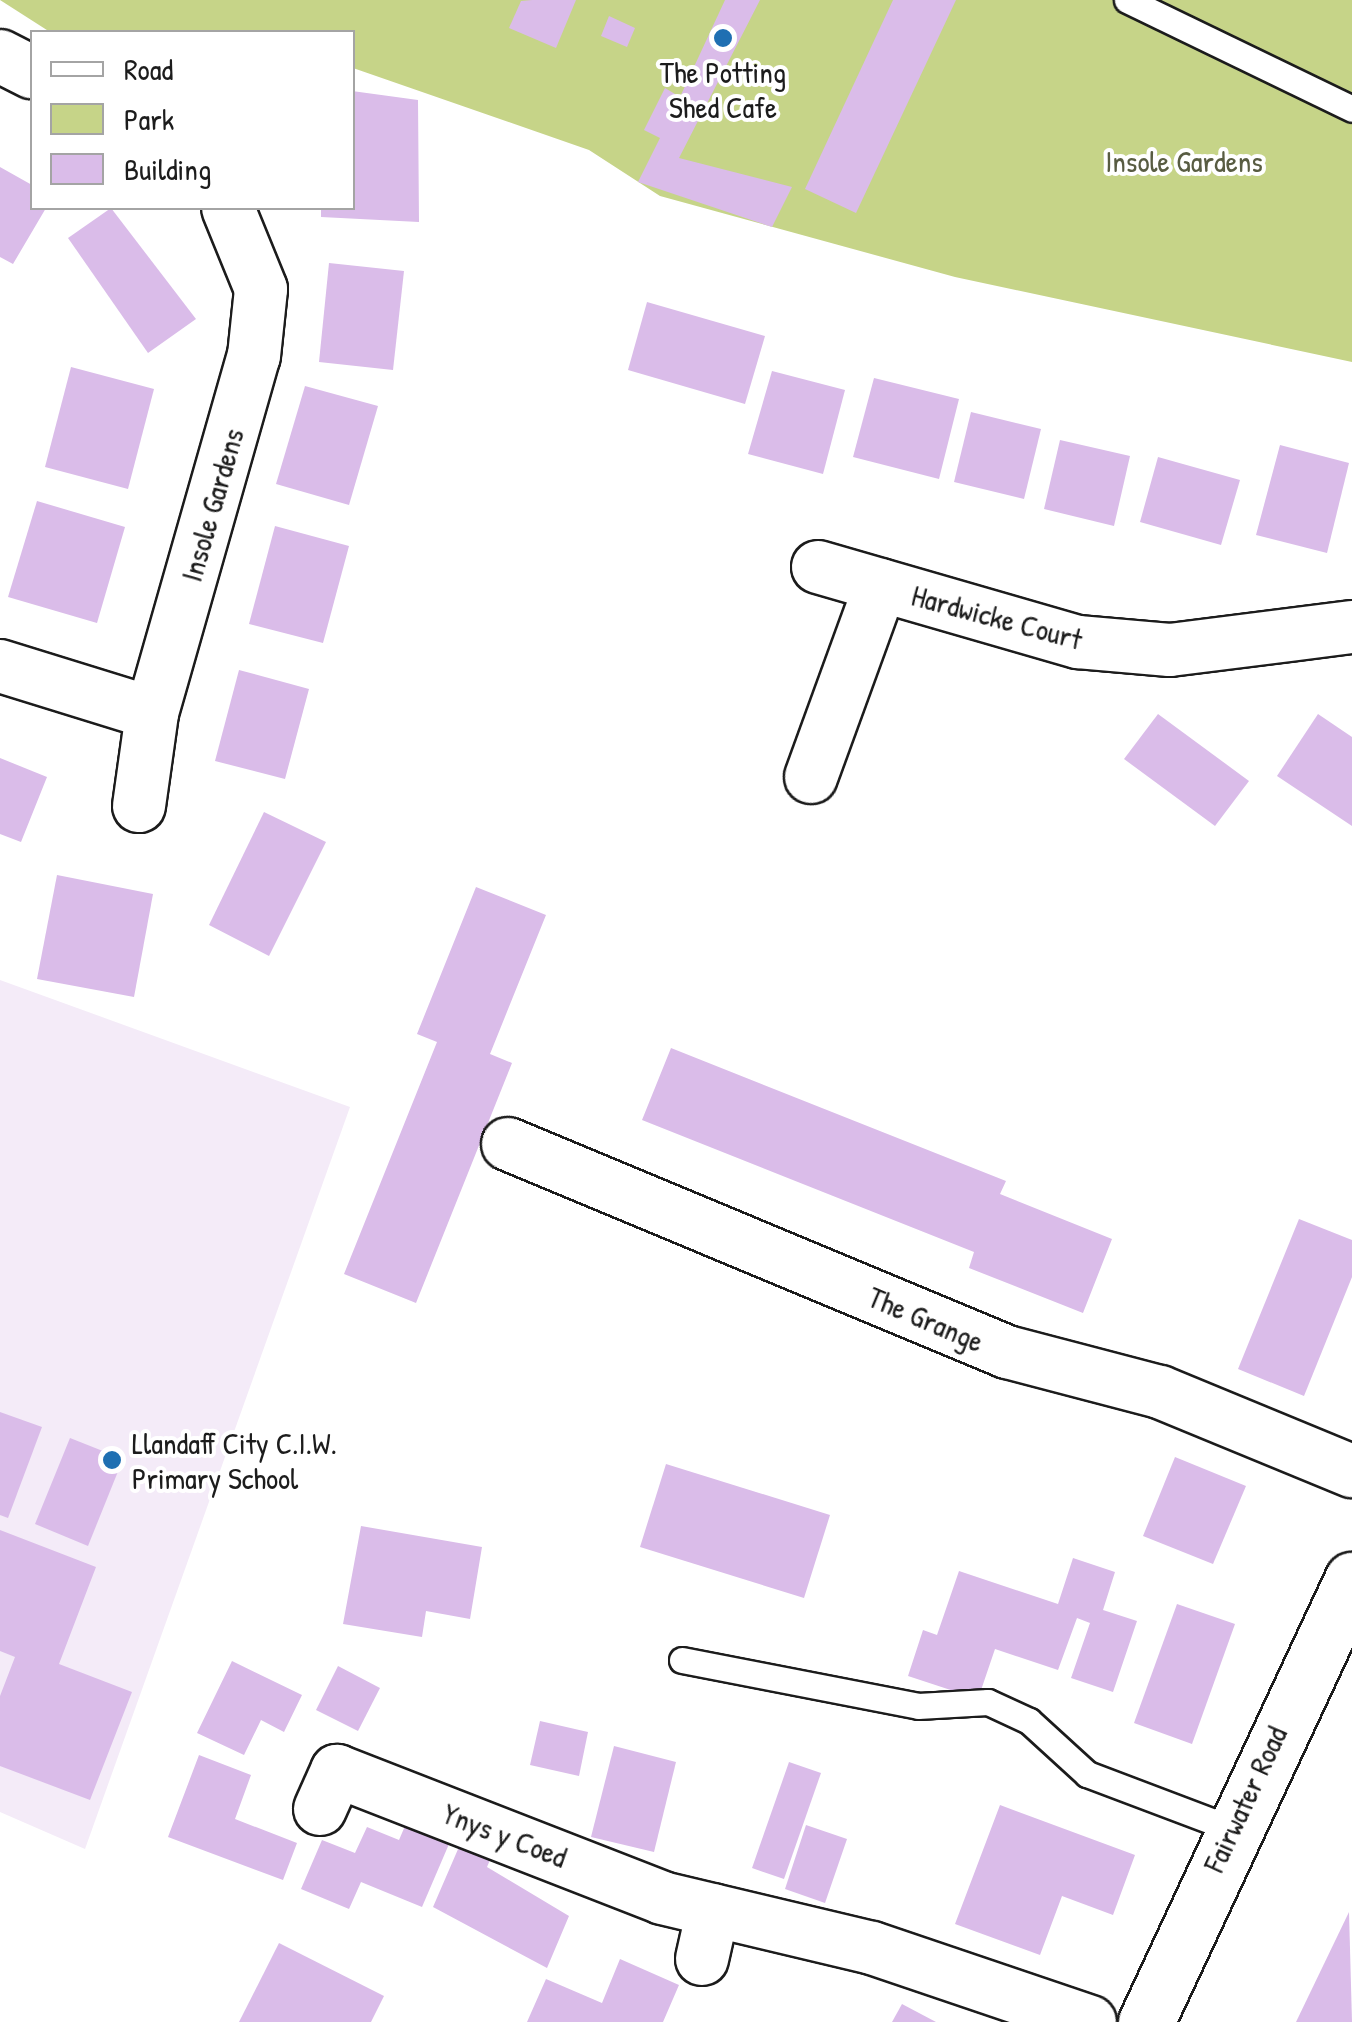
<!DOCTYPE html>
<html>
<head>
<meta charset="utf-8">
<style>
	body { margin:0 }
	#map { position:relative; width:1352px; height:2022px; overflow:hidden; background:#fff; font-family:"Patrick Hand",sans-serif }
	div>[style] { position:absolute }
	.built>* { inset:0; background:#f4ebf8 }
	.green>* { inset:0; background:#c6d488 }
	.building>* { inset:0; background:#dabce9 }
	.roads { filter:drop-shadow(2px 0 #1c1c1c) drop-shadow(-2px 0 #1c1c1c) drop-shadow(0 2px #1c1c1c) drop-shadow(0 -2px #1c1c1c) }
	.service>* { height:25px; margin:-12.5px; padding:0 12.5px; transform-origin:12.5px; border-radius:12.5px; background:#fff }
	.minor>* { height:52px; margin:-26px; padding:0 26px; transform-origin:26px; border-radius:26px; background:#fff }
	.tertiary>* { height:55px; margin:-27.5px; padding:0 27.5px; transform-origin:27.5px; border-radius:27.5px; background:#fff }
	.dots>* { width:28px; height:28px; translate:-50% -50%; box-sizing:border-box; border:5px solid #fff; border-radius:50% }
	span { translate:-50% -50%; white-space:nowrap; text-align:center; line-height:1.15; -webkit-text-stroke:8px #fff; paint-order:stroke }
	.poi-label { font-size:30px; color:#1c1c1c }
	.left { translate:0 -50%; text-align:left }
	.park-label { font-size:30px; color:#585c42 }
	.street-label { font-size:30px; color:#1c1c1c }
	.legend { position:absolute; left:30px; top:30px; width:325px; height:180px; box-sizing:border-box; background:#fff; border:2px solid #a4a4a4; margin:0; padding:12px 18px; list-style:none; font-size:30px; color:#1c1c1c }
	.legend li { display:flex; align-items:center; gap:20px; height:50px }
	.legend b { width:50px; border:2px solid #a4a4a4 }
</style>
</head>
<body>
<div id="map">
	<div class="built">
		<i style="clip-path:polygon(0 980px,350px 1107px,85px 1849px,0 1812px)"></i>
	</div>
	<div class="green">
		<i style="clip-path:polygon(0 0,1352px 0,1352px 362px,955px 277px,660px 196px,589px 150px,353px 68px,352px 32px,50px 32px)"></i>
	</div>
	<div class="building">
		<i style="clip-path:polygon(532px 0,576px 0,556px 48px,509px 28px,521px 1px)"></i>
		<i style="clip-path:polygon(725px 0,760px 0,679px 158px,792px 187px,772px 227px,638px 182px,660px 138px,644px 130px,665px 88px,680px 97px)"></i>
		<i style="clip-path:polygon(893px 0,956px 0,856px 213px,805px 189px)"></i>
		<i style="clip-path:polygon(609px 16px,635px 28px,627px 47px,601px 36px)"></i>
		<i style="clip-path:polygon(352px 91px,418px 100px,419px 222px,321px 217px,321px 208px,352px 208px)"></i>
		<i style="clip-path:polygon(0 167px,32px 185px,32px 208px,46px 208px,13px 264px,0 257px)"></i>
		<i style="clip-path:polygon(111px 208px,196px 319px,148px 353px,68px 238px)"></i>
		<i style="clip-path:polygon(329px 263px,404px 271px,393px 370px,319px 362px)"></i>
		<i style="clip-path:polygon(647px 302px,765px 336px,745px 404px,628px 370px)"></i>
		<i style="clip-path:polygon(71px 367px,154px 389px,128px 489px,45px 467px)"></i>
		<i style="clip-path:polygon(772px 371px,845px 390px,823px 474px,748px 454px)"></i>
		<i style="clip-path:polygon(874px 378px,959px 399px,939px 479px,853px 457px)"></i>
		<i style="clip-path:polygon(305px 386px,378px 406px,349px 505px,276px 484px)"></i>
		<i style="clip-path:polygon(971px 412px,1041px 429px,1024px 499px,954px 482px)"></i>
		<i style="clip-path:polygon(1060px 440px,1130px 456px,1114px 526px,1044px 509px)"></i>
		<i style="clip-path:polygon(1280px 445px,1349px 463px,1327px 553px,1256px 535px)"></i>
		<i style="clip-path:polygon(1158px 457px,1240px 480px,1221px 545px,1140px 522px)"></i>
		<i style="clip-path:polygon(37px 501px,125px 527px,97px 623px,8px 597px)"></i>
		<i style="clip-path:polygon(275px 526px,349px 546px,323px 643px,249px 624px)"></i>
		<i style="clip-path:polygon(239px 670px,309px 689px,285px 779px,215px 761px)"></i>
		<i style="clip-path:polygon(1158px 714px,1249px 781px,1215px 826px,1124px 759px)"></i>
		<i style="clip-path:polygon(1318px 714px,1352px 737px,1352px 826px,1277px 776px)"></i>
		<i style="clip-path:polygon(0 758px,47px 777px,21px 842px,0 834px)"></i>
		<i style="clip-path:polygon(264px 812px,326px 842px,269px 956px,209px 925px)"></i>
		<i style="clip-path:polygon(57px 875px,153px 894px,134px 997px,37px 979px)"></i>
		<i style="clip-path:polygon(476px 887px,546px 915px,490px 1054px,512px 1063px,416px 1303px,344px 1274px,437px 1042px,417px 1034px)"></i>
		<i style="clip-path:polygon(671px 1048px,1006px 1181px,1000px 1194px,1112px 1239px,1083px 1313px,969px 1268px,974px 1252px,642px 1120px)"></i>
		<i style="clip-path:polygon(1299px 1219px,1352px 1240px,1352px 1277px,1304px 1396px,1238px 1369px)"></i>
		<i style="clip-path:polygon(0 1412px,42px 1427px,8px 1518px,0 1515px)"></i>
		<i style="clip-path:polygon(70px 1438px,123px 1459px,88px 1546px,35px 1524px)"></i>
		<i style="clip-path:polygon(1175px 1457px,1246px 1486px,1213px 1564px,1143px 1536px)"></i>
		<i style="clip-path:polygon(666px 1464px,830px 1515px,804px 1598px,640px 1547px)"></i>
		<i style="clip-path:polygon(361px 1526px,482px 1547px,470px 1619px,426px 1611px,422px 1637px,343px 1624px)"></i>
		<i style="clip-path:polygon(0 1530px,96px 1567px,59px 1664px,132px 1692px,90px 1800px,0 1766px,0 1696px,15px 1657px,0 1651px)"></i>
		<i style="clip-path:polygon(1073px 1558px,1115px 1572px,1103px 1610px,1137px 1621px,1113px 1692px,1071px 1678px,1090px 1623px,1077px 1618px,1058px 1670px,995px 1649px,978px 1699px,908px 1676px,923px 1630px,937px 1635px,959px 1571px,1058px 1604px)"></i>
		<i style="clip-path:polygon(1177px 1604px,1235px 1624px,1192px 1744px,1134px 1723px)"></i>
		<i style="clip-path:polygon(232px 1661px,302px 1695px,284px 1732px,261px 1720px,244px 1755px,197px 1733px)"></i>
		<i style="clip-path:polygon(338px 1666px,380px 1688px,358px 1731px,316px 1710px)"></i>
		<i style="clip-path:polygon(540px 1721px,588px 1732px,579px 1776px,530px 1765px)"></i>
		<i style="clip-path:polygon(614px 1746px,676px 1762px,654px 1852px,591px 1837px)"></i>
		<i style="clip-path:polygon(199px 1755px,251px 1775px,235px 1819px,297px 1843px,283px 1880px,168px 1837px)"></i>
		<i style="clip-path:polygon(789px 1762px,821px 1773px,784px 1879px,752px 1868px)"></i>
		<i style="clip-path:polygon(1000px 1805px,1135px 1855px,1113px 1915px,1062px 1896px,1040px 1955px,955px 1924px)"></i>
		<i style="clip-path:polygon(411px 1812px,455px 1830px,422px 1907px,361px 1882px,349px 1909px,301px 1889px,322px 1840px,355px 1853px,367px 1827px,399px 1840px)"></i>
		<i style="clip-path:polygon(806px 1825px,847px 1839px,825px 1903px,785px 1889px)"></i>
		<i style="clip-path:polygon(465px 1833px,496px 1846px,487px 1867px,569px 1916px,547px 1968px,433px 1907px)"></i>
		<i style="clip-path:polygon(1349px 1912px,1352px 2022px,1296px 2022px)"></i>
		<i style="clip-path:polygon(279px 1943px,384px 1996px,371px 2022px,239px 2022px)"></i>
		<i style="clip-path:polygon(620px 1959px,679px 1985px,663px 2022px,527px 2022px,546px 1979px,602px 2003px)"></i>
		<i style="clip-path:polygon(902px 2004px,936px 2022px,892px 2022px)"></i>
	</div>
	<div class="roads">
		<div class="service">
			<i style="left:1127px;top:0;width:250px;rotate:25.8deg"></i>
			<i style="left:682px;top:1660px;width:240px;rotate:11deg"></i>
			<i style="left:918px;top:1706px;width:70px;rotate:-3.3deg"></i>
			<i style="left:988px;top:1702px;width:45px;rotate:24.9deg"></i>
			<i style="left:1029px;top:1721px;width:79px;rotate:42.4deg"></i>
			<i style="left:1087px;top:1774px;width:153px;rotate:20.7deg"></i>
		</div>
		<div class="minor">
			<i style="left:0;top:56px;width:36px;rotate:27deg"></i>
			<i style="left:818px;top:567px;width:271px;rotate:16.1deg"></i>
			<i style="left:1078px;top:642px;width:92px;rotate:5deg"></i>
			<i style="left:1170px;top:650px;width:183px;rotate:-7.2deg"></i>
			<i style="left:0;top:666px;width:159px;rotate:17.2deg"></i>
			<i style="left:811px;top:777px;width:204px;rotate:-70deg"></i>
			<i style="left:139px;top:806px;width:94px;rotate:-82deg"></i>
			<i style="left:152px;top:713px;width:371px;rotate:-74.1deg"></i>
			<i style="left:254px;top:356px;width:67px;rotate:-84deg"></i>
			<i style="left:261px;top:289px;width:87px;rotate:-112.2deg"></i>
			<i style="left:508px;top:1144px;width:541px;rotate:22.63deg"></i>
			<i style="left:1007px;top:1352px;width:158px;rotate:14.7deg"></i>
			<i style="left:1160px;top:1392px;width:208px;rotate:22.4deg"></i>
			<i style="left:320px;top:1809px;width:42px;rotate:-65.9deg"></i>
			<i style="left:337px;top:1771px;width:349px;rotate:21.3deg"></i>
			<i style="left:662px;top:1898px;width:216px;rotate:13.4deg"></i>
			<i style="left:872px;top:1948px;width:230px;rotate:18.7deg"></i>
			<i style="left:702px;top:1959px;width:50px;rotate:-77.3deg"></i>
		</div>
		<div class="tertiary">
			<i style="left:1146px;top:2022px;width:488px;rotate:-65deg"></i>
		</div>
	</div>
	<div class="dots">
		<i style="left:723px;top:38px;background:#1f6fb2"></i>
		<i style="left:112px;top:1460px;background:#1f6fb2"></i>
	</div>
	<div class="poi-label">
		<span style="left:723px;top:89px">The Potting<br>Shed Cafe</span>
		<span class="left" style="left:132px;top:1460px">Llandaff City C.I.W.<br>Primary School</span>
	</div>
	<div class="park-label">
		<span style="left:1184px;top:161px">Insole Gardens</span>
	</div>
	<div class="street-label">
		<span style="left:212px;top:505px;rotate:-74deg">Insole Gardens</span>
		<span style="left:997px;top:617px;rotate:15deg">Hardwicke Court</span>
		<span style="left:926px;top:1319px;rotate:23deg">The Grange</span>
		<span style="left:1245px;top:1799px;rotate:-65deg">Fairwater Road</span>
		<span style="left:505px;top:1835px;rotate:21deg">Ynys y Coed</span>
	</div>
	<ul class="legend">
	<li><b style="height:12px;background:#fff"></b>Road</li>
	<li><b style="height:28px;background:#c6d488"></b>Park</li>
	<li><b style="height:28px;background:#dabce9"></b>Building</li>
	</ul>
</div>
</body>
</html>
